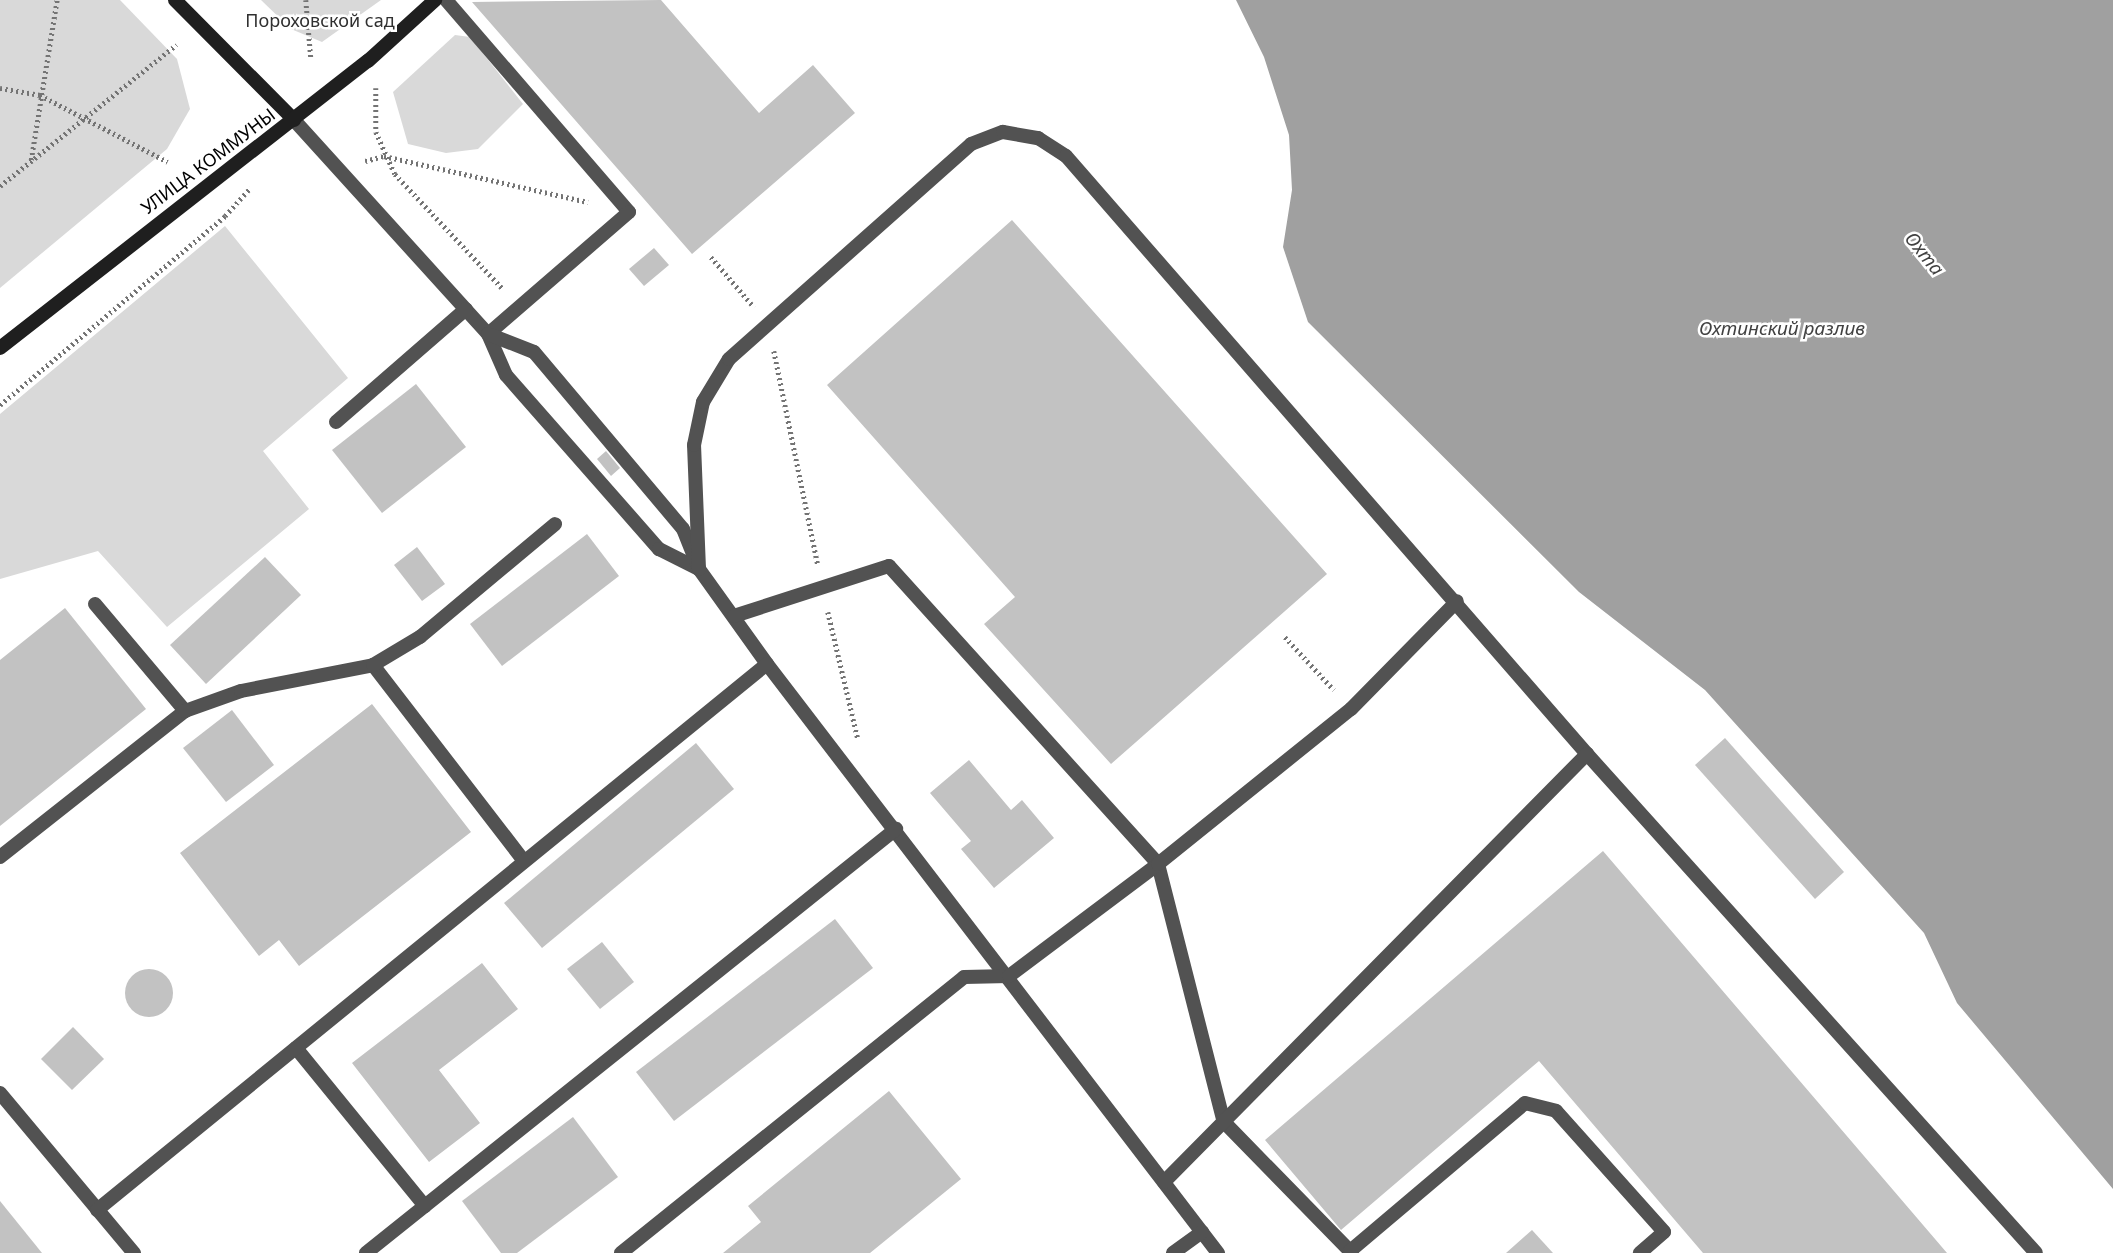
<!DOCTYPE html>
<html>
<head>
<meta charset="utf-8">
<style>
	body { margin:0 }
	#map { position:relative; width:2113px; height:1253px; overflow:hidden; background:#fff; font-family:"Noto Sans",sans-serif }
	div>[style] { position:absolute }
	.green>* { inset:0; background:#d9d9d9 }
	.water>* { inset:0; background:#a0a0a0 }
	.building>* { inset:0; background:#c2c2c2 }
	.round { border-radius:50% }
	.path>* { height:4.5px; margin-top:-2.25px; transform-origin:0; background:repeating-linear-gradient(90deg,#747474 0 2px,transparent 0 5.5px) }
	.lane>* { height:14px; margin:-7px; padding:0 7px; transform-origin:7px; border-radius:7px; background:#525252 }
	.secondary>* { height:14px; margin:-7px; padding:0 7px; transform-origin:7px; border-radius:7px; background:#1f1f1f }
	span { translate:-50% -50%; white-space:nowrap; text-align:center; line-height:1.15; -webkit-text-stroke:5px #fff; paint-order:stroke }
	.park-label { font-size:18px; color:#303030 }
	.street-label { font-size:18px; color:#000 }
	.water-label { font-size:19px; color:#414141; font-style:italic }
</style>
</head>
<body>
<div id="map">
	<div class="green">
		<i style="clip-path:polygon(0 0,120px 0,177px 59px,190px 109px,167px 149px,0 288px)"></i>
		<i style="clip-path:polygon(261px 0,381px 0,322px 42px,291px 29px)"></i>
		<i style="clip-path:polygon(455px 35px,470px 37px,523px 104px,478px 149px,446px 153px,408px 144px,393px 92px)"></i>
		<i style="clip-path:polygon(225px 226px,348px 378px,263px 451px,309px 509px,167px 627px,98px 551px,0 579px,0 414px)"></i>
	</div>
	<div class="water">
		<i style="clip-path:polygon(1236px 0,2113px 0,2113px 1189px,1957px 1003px,1924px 933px,1705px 690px,1579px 592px,1308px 322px,1283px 247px,1292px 190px,1289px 135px,1264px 57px)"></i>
	</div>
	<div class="building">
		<i style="clip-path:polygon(661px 0,759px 113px,813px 65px,855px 113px,692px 254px,472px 2px)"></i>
		<i style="clip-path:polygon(1012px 220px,1327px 574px,1111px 764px,984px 624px,1015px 597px,827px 385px)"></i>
		<i style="clip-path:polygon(654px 248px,669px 265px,644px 286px,629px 269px)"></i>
		<i style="clip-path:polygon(416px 384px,466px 447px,382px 513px,332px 450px)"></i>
		<i style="clip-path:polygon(606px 451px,620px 468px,611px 476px,597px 459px)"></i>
		<i style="clip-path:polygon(587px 534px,619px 576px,502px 666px,470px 624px)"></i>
		<i style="clip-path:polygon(417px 547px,445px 584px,422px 601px,394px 565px)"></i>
		<i style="clip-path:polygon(265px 557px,301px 595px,206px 684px,170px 645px)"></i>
		<i style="clip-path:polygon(65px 608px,146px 709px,0 826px,0 660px)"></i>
		<i style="clip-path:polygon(372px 704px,471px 832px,299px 966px,279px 940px,259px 956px,180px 853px)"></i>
		<i style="clip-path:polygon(232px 710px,274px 765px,226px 802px,183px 748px)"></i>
		<i style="clip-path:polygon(1725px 738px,1844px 872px,1815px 899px,1695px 765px)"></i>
		<i style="clip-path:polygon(696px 743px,734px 789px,542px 948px,504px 903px)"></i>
		<i style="clip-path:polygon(969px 760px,1011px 810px,1022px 800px,1054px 838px,994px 888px,961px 849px,971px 841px,930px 793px)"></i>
		<i style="clip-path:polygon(1603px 851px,1947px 1253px,1703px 1253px,1539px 1061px,1341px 1230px,1265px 1140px)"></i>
		<i style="clip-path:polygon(835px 919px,873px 968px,674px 1121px,636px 1072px)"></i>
		<i style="clip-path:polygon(602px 942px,634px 982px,600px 1009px,567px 969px)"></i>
		<i style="clip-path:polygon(482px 963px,518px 1009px,439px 1070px,480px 1123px,429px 1162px,352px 1063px)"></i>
		<i class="round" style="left:125px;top:969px;width:48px;height:48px"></i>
		<i style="clip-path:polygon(73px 1027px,104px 1059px,72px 1090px,41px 1059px)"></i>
		<i style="clip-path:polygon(889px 1091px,961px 1179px,870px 1253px,723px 1253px,761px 1222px,748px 1206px)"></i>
		<i style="clip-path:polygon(573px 1117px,618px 1177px,517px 1253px,501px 1253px,462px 1201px)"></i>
		<i style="clip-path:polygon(0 1201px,42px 1253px,0 1253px)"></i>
		<i style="clip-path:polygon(1532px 1230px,1553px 1253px,1506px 1253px)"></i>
	</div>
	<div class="path">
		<i style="left:306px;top:0;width:58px;rotate:85.1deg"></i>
		<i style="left:0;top:88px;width:41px;rotate:9.9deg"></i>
		<i style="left:40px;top:95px;width:144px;rotate:27.6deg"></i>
		<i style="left:376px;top:88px;width:44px;rotate:90deg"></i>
		<i style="left:376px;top:132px;width:46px;rotate:65.7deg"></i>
		<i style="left:395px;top:174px;width:159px;rotate:46.8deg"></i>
		<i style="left:31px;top:160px;width:162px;rotate:-80.8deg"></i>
		<i style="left:365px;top:161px;width:20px;rotate:-15deg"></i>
		<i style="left:384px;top:156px;width:209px;rotate:12.7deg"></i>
		<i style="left:0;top:186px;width:226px;rotate:-38.7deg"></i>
		<i style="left:711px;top:257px;width:66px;rotate:49.3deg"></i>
		<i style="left:774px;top:351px;width:219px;rotate:78.4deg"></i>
		<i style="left:0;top:405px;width:294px;rotate:-40deg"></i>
		<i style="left:225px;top:216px;width:38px;rotate:-48deg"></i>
		<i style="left:828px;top:612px;width:130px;rotate:76.7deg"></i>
		<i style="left:1285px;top:637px;width:72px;rotate:47.2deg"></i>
	</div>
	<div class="lane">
		<i style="left:446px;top:0;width:280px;rotate:49.2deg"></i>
		<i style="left:629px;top:212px;width:186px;rotate:139.1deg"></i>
		<i style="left:294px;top:120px;width:289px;rotate:47.8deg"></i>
		<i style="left:488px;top:334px;width:45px;rotate:66.3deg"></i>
		<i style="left:506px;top:375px;width:232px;rotate:48.7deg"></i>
		<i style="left:659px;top:549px;width:45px;rotate:26.6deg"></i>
		<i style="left:488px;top:334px;width:49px;rotate:21.4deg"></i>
		<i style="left:534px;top:352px;width:231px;rotate:49.9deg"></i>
		<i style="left:683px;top:529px;width:43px;rotate:68.2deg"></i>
		<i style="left:699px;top:569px;width:117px;rotate:54.4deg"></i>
		<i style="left:767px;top:664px;width:742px;rotate:52.56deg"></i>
		<i style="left:336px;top:422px;width:172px;rotate:-41deg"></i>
		<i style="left:699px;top:569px;width:124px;rotate:-92.3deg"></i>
		<i style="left:694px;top:445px;width:44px;rotate:-78.2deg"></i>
		<i style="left:703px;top:402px;width:50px;rotate:-58.8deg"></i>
		<i style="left:729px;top:359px;width:324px;rotate:-41.6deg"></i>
		<i style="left:971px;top:144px;width:34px;rotate:-21deg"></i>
		<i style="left:1003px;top:132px;width:36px;rotate:10deg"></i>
		<i style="left:1038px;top:138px;width:33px;rotate:33deg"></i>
		<i style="left:1066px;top:156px;width:793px;rotate:48.94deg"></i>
		<i style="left:1587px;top:754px;width:671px;rotate:48.02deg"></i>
		<i style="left:95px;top:604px;width:140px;rotate:49.9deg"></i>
		<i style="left:734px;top:616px;width:163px;rotate:-17.9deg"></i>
		<i style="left:889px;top:566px;width:401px;rotate:47.9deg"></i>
		<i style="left:1158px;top:864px;width:266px;rotate:75.7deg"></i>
		<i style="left:1224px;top:1122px;width:183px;rotate:45.7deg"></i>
		<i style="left:373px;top:665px;width:247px;rotate:52.4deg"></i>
		<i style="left:0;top:857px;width:236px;rotate:-38.3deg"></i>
		<i style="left:185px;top:711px;width:59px;rotate:-19.7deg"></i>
		<i style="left:241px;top:691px;width:135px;rotate:-11.1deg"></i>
		<i style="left:373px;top:665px;width:55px;rotate:-30.8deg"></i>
		<i style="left:420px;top:637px;width:176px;rotate:-39.9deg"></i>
		<i style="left:296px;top:1048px;width:204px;rotate:50.8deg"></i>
		<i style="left:0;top:1093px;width:209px;rotate:50.1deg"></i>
		<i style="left:1164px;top:1182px;width:602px;rotate:-45.34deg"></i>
		<i style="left:97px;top:1210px;width:864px;rotate:-39.18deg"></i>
		<i style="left:1350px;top:1251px;width:229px;rotate:-40.2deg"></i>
		<i style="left:1525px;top:1103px;width:32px;rotate:14deg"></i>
		<i style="left:1556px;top:1111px;width:162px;rotate:48.2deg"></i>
		<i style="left:1664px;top:1232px;width:32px;rotate:139deg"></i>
		<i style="left:366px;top:1253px;width:679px;rotate:-38.66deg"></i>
		<i style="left:621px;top:1253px;width:440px;rotate:-38.8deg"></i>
		<i style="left:964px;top:977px;width:45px;rotate:-1.3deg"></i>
		<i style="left:1009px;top:976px;width:186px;rotate:-36.9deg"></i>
		<i style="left:1158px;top:864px;width:248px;rotate:-38.8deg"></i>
		<i style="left:1351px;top:709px;width:151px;rotate:-45.5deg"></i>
		<i style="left:1173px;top:1253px;width:36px;rotate:-36deg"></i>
	</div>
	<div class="secondary">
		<i style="left:175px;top:0;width:169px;rotate:45.2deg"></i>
		<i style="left:0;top:348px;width:467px;rotate:-38deg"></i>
		<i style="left:368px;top:61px;width:91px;rotate:-42.3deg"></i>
	</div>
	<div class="park-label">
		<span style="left:320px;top:20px">Пороховской сад</span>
	</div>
	<div class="street-label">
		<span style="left:208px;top:161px;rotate:-37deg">УЛИЦА КОММУНЫ</span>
	</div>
	<div class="water-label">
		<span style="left:1924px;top:254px;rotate:51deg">Охта</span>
		<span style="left:1782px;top:329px">Охтинский разлив</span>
	</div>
</div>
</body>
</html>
